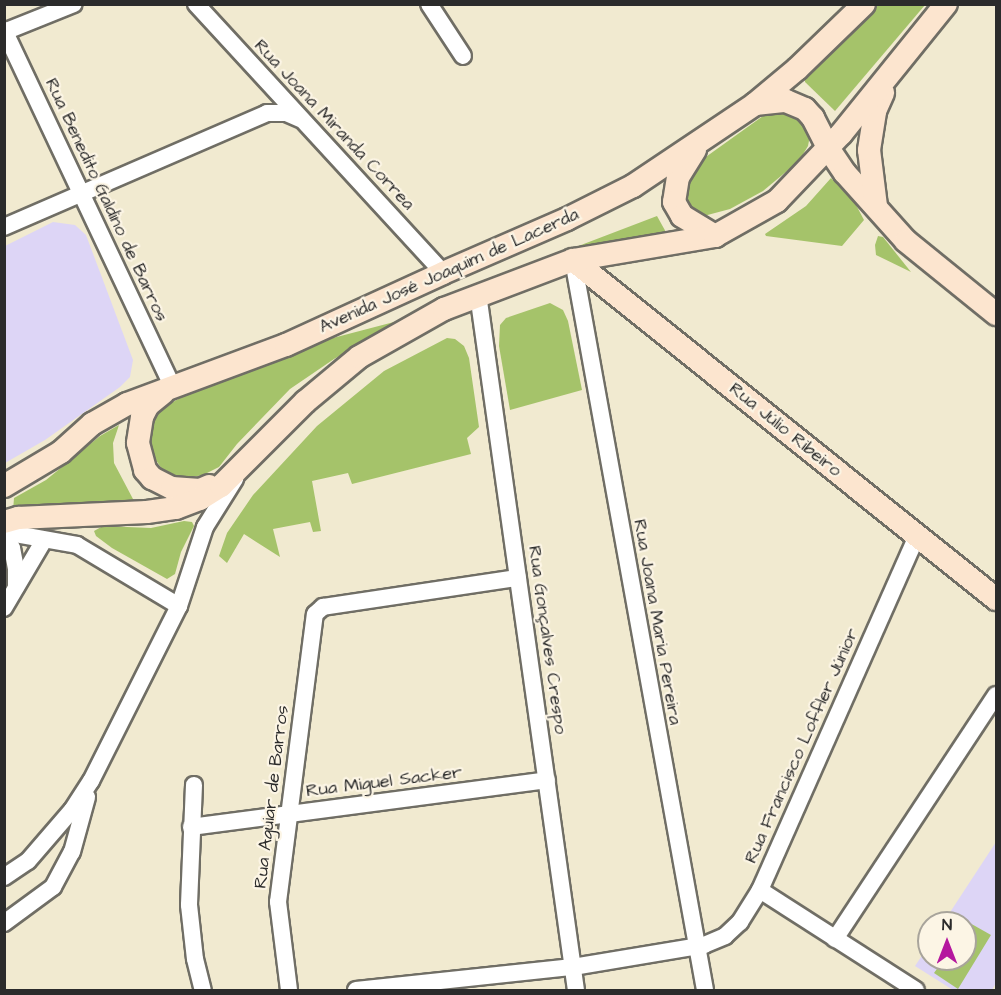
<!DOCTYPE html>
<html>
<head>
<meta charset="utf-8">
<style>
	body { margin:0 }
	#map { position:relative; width:1001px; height:995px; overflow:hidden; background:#f1ead0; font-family:"Architects Daughter",sans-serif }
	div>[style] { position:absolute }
	.built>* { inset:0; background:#ddd5f6 }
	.green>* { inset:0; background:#a5c36a }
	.roads { filter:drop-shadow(2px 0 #706e65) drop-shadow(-2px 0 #706e65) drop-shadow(0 2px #706e65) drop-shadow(0 -2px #706e65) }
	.street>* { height:16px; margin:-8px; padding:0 8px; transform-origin:8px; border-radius:8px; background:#fff }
	.secondary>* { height:22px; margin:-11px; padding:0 11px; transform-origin:11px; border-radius:11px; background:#fce5cf }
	span { translate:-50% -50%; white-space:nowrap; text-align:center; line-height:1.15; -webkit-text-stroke:4.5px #fcf5e5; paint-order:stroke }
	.street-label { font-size:18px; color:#2b2b2b }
	.frame { position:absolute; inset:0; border:6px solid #2b2b2b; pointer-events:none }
	.north { position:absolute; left:917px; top:911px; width:60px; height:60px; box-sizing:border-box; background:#fcf5e5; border:2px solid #a8a49b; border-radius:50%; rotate:0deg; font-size:16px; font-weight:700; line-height:24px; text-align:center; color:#2b2b2b }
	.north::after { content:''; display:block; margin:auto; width:21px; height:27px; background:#b5179e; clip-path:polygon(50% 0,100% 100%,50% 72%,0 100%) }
</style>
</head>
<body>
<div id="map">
	<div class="built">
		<i style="clip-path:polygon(53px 222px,75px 225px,86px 235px,133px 360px,130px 377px,120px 387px,45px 440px,5px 463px,5px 246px)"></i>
		<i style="clip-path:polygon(996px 842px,996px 983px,992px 990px,953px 990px,915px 966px,929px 945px,929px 959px,965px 959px,965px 923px,943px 923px)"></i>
	</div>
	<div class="green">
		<i style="clip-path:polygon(878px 5px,925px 5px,835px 111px,805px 82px,805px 78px)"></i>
		<i style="clip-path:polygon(775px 112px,790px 113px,807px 126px,810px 135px,808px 146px,799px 161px,763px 191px,730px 209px,700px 217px,689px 212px,680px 183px,696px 164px,763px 116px)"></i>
		<i style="clip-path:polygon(831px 178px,855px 203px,864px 220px,842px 246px,766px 236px,765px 234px,806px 206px)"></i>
		<i style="clip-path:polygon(657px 216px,672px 243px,619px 249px,369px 339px,334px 359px,290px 389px,237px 444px,219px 467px,203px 475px,186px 478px,164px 472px,149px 450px,148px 429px,157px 410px,202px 387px,310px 344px,394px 322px,471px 287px)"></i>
		<i style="clip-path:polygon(878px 236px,883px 237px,911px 272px,876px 255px,875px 245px)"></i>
		<i style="clip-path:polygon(550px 303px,563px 310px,568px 321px,582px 390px,510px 410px,499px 346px,500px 325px,506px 318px)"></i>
		<i style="clip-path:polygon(447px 338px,455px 339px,464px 346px,469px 358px,479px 427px,467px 438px,471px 454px,352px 484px,348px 473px,312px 481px,321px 531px,313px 532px,310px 522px,273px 529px,280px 557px,244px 534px,227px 563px,219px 556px,227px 533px,253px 495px,317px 426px,384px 371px)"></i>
		<i style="clip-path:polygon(119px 425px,113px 443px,114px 463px,133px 499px,140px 504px,13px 511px,14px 498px,46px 480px,100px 436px)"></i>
		<i style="clip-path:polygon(184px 521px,192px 522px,194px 526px,181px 552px,175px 574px,167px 579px,112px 548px,96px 536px,94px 531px,103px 526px,151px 528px)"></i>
		<i style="clip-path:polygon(968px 922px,991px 935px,958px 989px,934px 973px,944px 959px,965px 959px,965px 927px)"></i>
	</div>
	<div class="roads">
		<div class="street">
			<i style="left:196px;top:4px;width:365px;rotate:47.4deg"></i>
			<i style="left:429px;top:4px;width:62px;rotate:56.8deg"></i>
			<i style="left:4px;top:30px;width:394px;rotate:64.7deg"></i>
			<i style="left:4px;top:32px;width:75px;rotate:-21.8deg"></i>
			<i style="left:4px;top:227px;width:287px;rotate:-23.4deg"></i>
			<i style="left:267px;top:113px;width:19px"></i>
			<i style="left:286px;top:113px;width:15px;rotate:23deg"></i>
			<i style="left:573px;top:260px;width:742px;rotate:79.75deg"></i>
			<i style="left:478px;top:294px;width:703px;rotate:81.99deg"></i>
			<i style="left:4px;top:532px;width:74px;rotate:10.1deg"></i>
			<i style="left:77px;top:545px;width:119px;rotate:30.9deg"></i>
			<i style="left:4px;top:539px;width:12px;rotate:48deg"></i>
			<i style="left:12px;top:548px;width:21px;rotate:79deg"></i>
			<i style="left:16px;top:569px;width:18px;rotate:90deg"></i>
			<i style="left:4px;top:608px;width:79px;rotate:-59.5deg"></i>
			<i style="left:194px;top:785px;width:120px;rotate:92.4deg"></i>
			<i style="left:189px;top:905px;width:54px;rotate:83.7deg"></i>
			<i style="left:195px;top:959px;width:32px;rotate:76deg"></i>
			<i style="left:191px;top:827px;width:359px;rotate:-7.5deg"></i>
			<i style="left:4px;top:877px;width:29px;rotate:-34deg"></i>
			<i style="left:28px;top:861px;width:67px;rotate:-49.2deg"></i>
			<i style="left:72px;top:810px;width:35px;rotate:-57deg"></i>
			<i style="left:91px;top:781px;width:196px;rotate:-63.3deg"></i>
			<i style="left:179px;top:606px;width:83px;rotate:-71.8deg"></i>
			<i style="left:205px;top:527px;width:57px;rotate:-58deg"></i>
			<i style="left:760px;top:890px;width:185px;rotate:32.7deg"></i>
			<i style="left:4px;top:923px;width:61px;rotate:-36.3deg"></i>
			<i style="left:53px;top:887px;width:40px;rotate:-62deg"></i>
			<i style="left:72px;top:852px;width:57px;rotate:-74.7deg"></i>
			<i style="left:835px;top:939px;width:292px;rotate:-56.6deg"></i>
			<i style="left:289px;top:990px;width:89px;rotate:-97.1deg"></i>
			<i style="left:278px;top:902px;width:290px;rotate:-82.7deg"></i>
			<i style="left:315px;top:614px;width:11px;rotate:-41deg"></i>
			<i style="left:323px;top:607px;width:197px;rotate:-8.5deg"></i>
			<i style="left:356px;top:990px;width:218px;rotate:-6.1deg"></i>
			<i style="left:573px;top:967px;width:133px;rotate:-9.5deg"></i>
			<i style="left:704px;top:945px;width:23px;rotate:-23deg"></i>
			<i style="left:725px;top:936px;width:21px;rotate:-43deg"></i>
			<i style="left:740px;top:922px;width:38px;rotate:-58deg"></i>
			<i style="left:760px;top:890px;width:387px;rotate:-66.1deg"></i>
		</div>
		<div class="secondary">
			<i style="left:755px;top:104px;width:31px;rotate:-6deg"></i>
			<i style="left:786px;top:101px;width:21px;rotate:23deg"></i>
			<i style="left:805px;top:109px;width:12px;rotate:48deg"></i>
			<i style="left:813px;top:118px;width:34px;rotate:63deg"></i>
			<i style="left:828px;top:148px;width:30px;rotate:56deg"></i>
			<i style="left:845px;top:173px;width:91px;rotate:48.1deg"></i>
			<i style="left:906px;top:241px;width:116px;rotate:39deg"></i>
			<i style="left:695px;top:150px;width:32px;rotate:122deg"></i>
			<i style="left:678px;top:177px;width:25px;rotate:99deg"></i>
			<i style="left:674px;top:202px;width:16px;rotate:60deg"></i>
			<i style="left:682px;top:216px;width:39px;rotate:31deg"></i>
			<i style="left:876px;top:206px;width:56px;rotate:-97.1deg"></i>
			<i style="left:869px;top:150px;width:39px;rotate:-81deg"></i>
			<i style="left:875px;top:111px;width:20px;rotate:-66deg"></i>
			<i style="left:573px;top:260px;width:542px;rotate:38.71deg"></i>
			<i style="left:163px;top:393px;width:19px;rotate:141deg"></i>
			<i style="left:148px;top:405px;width:13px;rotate:117deg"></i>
			<i style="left:142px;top:417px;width:26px;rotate:99deg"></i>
			<i style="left:138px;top:443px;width:28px;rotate:75deg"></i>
			<i style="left:145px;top:470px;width:11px;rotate:49deg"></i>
			<i style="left:152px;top:478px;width:22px;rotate:27deg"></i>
			<i style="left:172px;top:488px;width:28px;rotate:4deg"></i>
			<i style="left:200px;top:490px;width:10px;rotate:-24deg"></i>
			<i style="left:4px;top:486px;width:66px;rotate:-30.8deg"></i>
			<i style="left:61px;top:452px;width:42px;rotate:-42.1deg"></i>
			<i style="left:92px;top:424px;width:40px;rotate:-29.7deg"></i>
			<i style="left:127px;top:404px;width:170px;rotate:-20.4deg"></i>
			<i style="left:286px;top:345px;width:173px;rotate:-24.6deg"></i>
			<i style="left:443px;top:273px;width:135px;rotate:-23.5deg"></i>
			<i style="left:567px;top:219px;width:74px;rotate:-26.6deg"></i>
			<i style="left:633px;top:186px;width:147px;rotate:-33.9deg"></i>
			<i style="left:755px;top:104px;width:55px;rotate:-39.8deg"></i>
			<i style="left:797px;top:69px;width:93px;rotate:-44.1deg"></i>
			<i style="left:4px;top:522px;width:15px;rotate:-16deg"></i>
			<i style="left:18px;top:518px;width:129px;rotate:-2.7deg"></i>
			<i style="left:147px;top:512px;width:29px;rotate:-8deg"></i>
			<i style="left:176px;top:508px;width:26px;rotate:-21deg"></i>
			<i style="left:200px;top:499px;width:25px;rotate:-32deg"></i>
			<i style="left:221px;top:486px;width:119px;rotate:-45deg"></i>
			<i style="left:305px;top:402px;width:70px;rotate:-39.8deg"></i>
			<i style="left:359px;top:357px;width:98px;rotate:-29.5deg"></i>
			<i style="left:444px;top:309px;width:138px;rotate:-20.8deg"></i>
			<i style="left:573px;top:260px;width:144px;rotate:-9.6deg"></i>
			<i style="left:715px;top:236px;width:71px;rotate:-29.4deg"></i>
			<i style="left:777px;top:201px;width:93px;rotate:-46.3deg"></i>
			<i style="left:841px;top:134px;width:167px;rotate:-51.1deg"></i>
		</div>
	</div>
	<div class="street-label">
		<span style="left:334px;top:125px;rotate:47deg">Rua Joana Miranda Correa</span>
		<span style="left:106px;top:200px;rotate:65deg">Rua Benedito Galdino de Barros</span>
		<span style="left:449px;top:271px;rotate:-24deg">Avenida José Joaquim de Lacerda</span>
		<span style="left:785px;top:430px;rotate:39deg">Rua Júlio Ribeiro</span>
		<span style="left:657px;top:622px;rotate:80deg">Rua Joana Maria Pereira</span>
		<span style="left:547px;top:640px;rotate:82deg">Rua Gonçalves Crespo</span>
		<span style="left:802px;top:746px;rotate:-66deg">Rua Francisco Loffler Júnior</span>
		<span style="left:384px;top:782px;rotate:-7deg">Rua Miguel Sacker</span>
		<span style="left:272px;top:797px;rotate:-83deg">Rua Aguiar de Barros</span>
	</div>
	<div class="frame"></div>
	<div class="north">N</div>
</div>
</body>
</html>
